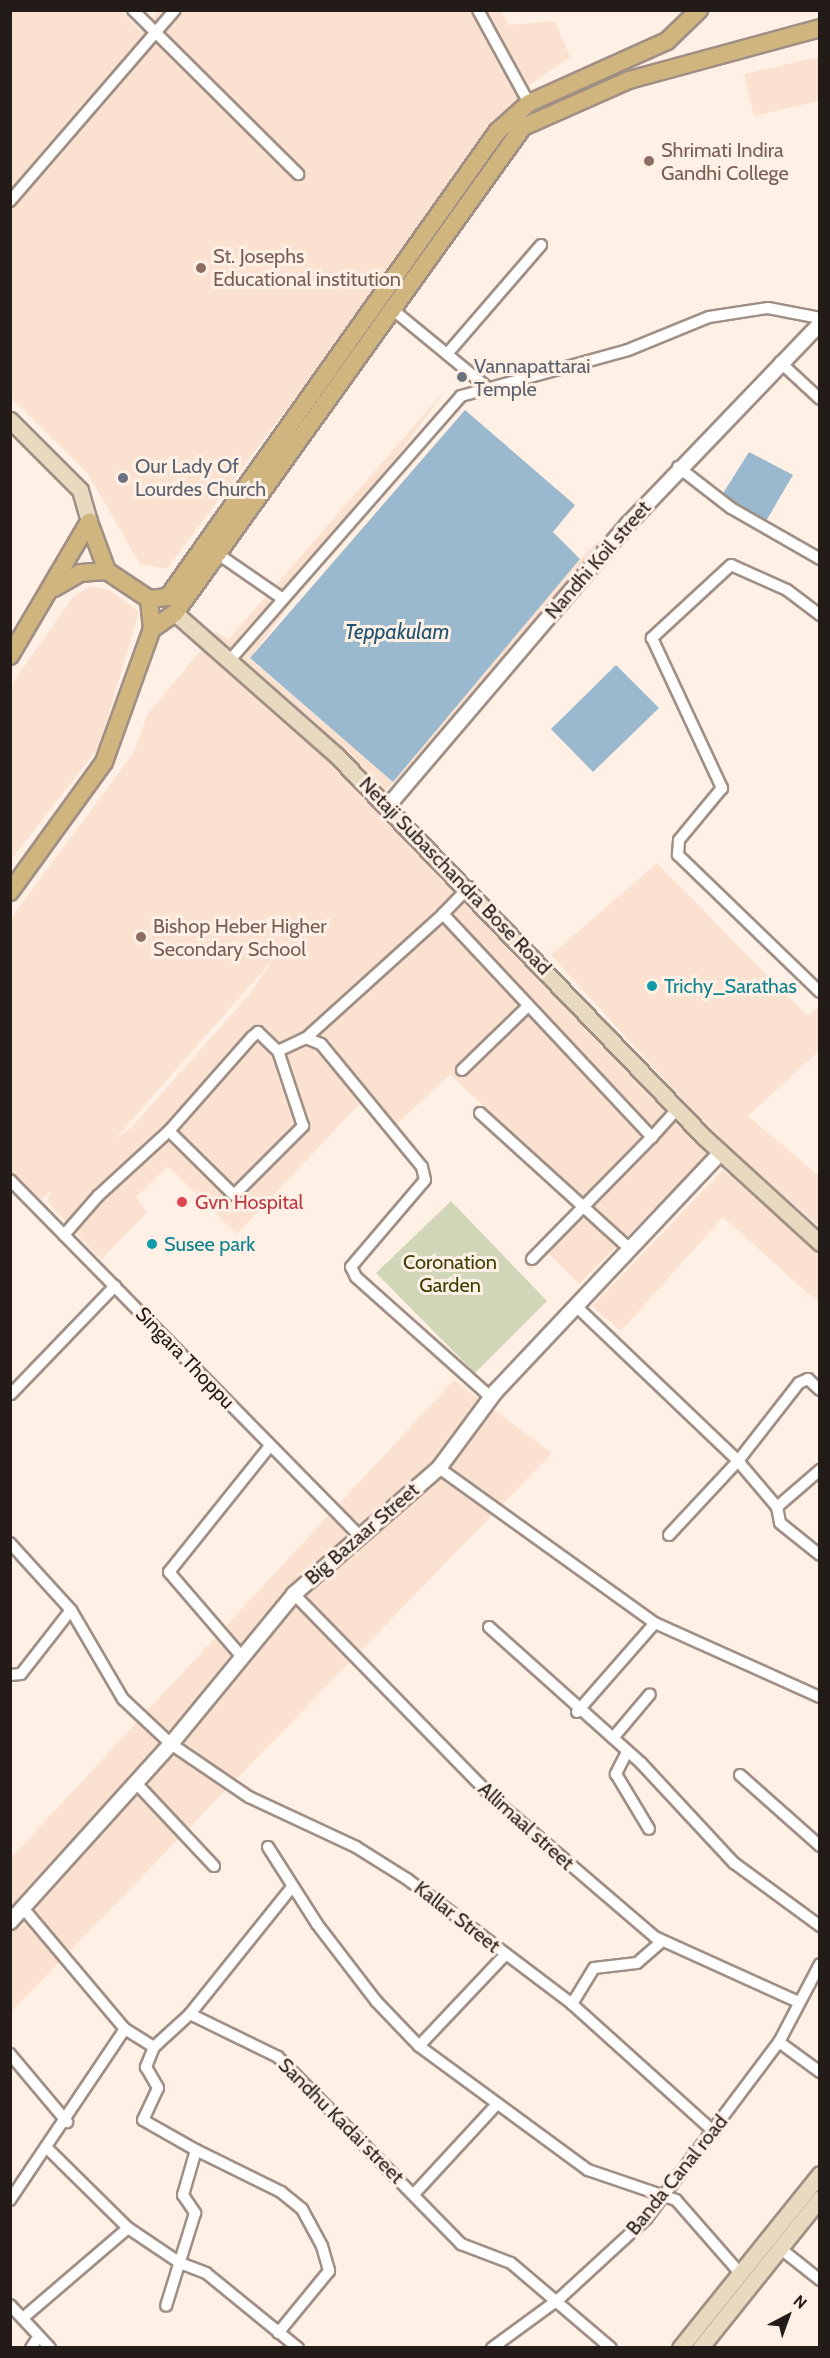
<!DOCTYPE html>
<html>
<head>
<meta charset="utf-8">
<style>
	body { margin:0 }
	#map { position:relative; width:830px; height:2358px; overflow:hidden; background:#fff0e6; font-family:Cabin,sans-serif }
	div>[style] { position:absolute }
	.built>* { inset:0; background:#fbe1d0 }
	.green>* { inset:0; background:#d1d6b8 }
	.water>* { inset:0; background:#9ab9cf }
	.roads { filter:drop-shadow(2px 0 #a08f84) drop-shadow(-2px 0 #a08f84) drop-shadow(0 2px #a08f84) drop-shadow(0 -2px #a08f84) }
	.minor>* { height:10px; margin:-5px; padding:0 5px; transform-origin:5px; border-radius:5px; background:#fff }
	.tertiary>* { height:14px; margin:-7px; padding:0 7px; transform-origin:7px; border-radius:7px; background:#fff }
	.secondary>* { height:15px; margin:-7.5px; padding:0 7.5px; transform-origin:7.5px; border-radius:7.5px; background:#e8dabf }
	.primary>* { height:16px; margin:-8px; padding:0 8px; transform-origin:8px; border-radius:8px; background:#d1b57f }
	.dots>* { width:16px; height:16px; translate:-50% -50%; box-sizing:border-box; border:3px solid #fff0e6; border-radius:50% }
	span { translate:-50% -50%; white-space:nowrap; text-align:center; line-height:1.15; -webkit-text-stroke:6px #fff0e6; paint-order:stroke }
	.education-label { font-size:20px; color:#785e54 }
	.left { translate:0 -50%; text-align:left }
	.worship-label { font-size:20px; color:#5b616d }
	.street-label { font-size:20px; color:#221b17 }
	.culture-label { font-size:20px; color:#0d838f }
	.health-label { font-size:20px; color:#be3a42 }
	.park-label { font-size:20px; color:#3a3e03 }
	.water-label { font-size:21px; color:#1f5373; font-style:italic }
	.frame { position:absolute; inset:0; border:12px solid #221b17; pointer-events:none }
	.north { position:absolute; left:758px; top:2286px; width:60px; height:60px; -webkit-text-stroke:4px #fff0e6; paint-order:stroke; rotate:41deg; font-size:16px; font-weight:700; line-height:24px; text-align:center; color:#221b17 }
	.north::after { content:''; display:block; margin:auto; width:21px; height:27px; background:#221b17; clip-path:polygon(50% 0,100% 100%,50% 72%,0 100%) }
</style>
</head>
<body>
<div id="map">
	<div class="built">
		<i style="clip-path:polygon(10px 11px,122px 11px,140px 31px,158px 11px,501px 11px,509px 25px,555px 21px,570px 57px,528px 86px,167px 569px,140px 564px,88px 474px,11px 398px)"></i>
		<i style="clip-path:polygon(819px 57px,819px 101px,754px 116px,744px 74px)"></i>
		<i style="clip-path:polygon(evenodd,447px 388px,250px 659px,393px 782px,580px 559px,613px 527px,626px 538px,406px 793px,393px 782px,372px 804px,711px 1152px,579px 1284px,547px 1252px,531px 1270px,522px 1260px,583px 1201px,450px 1074px,393px 1128px,364px 1099px,237px 1234px,168px 1166px,136px 1197px,147px 1212px,101px 1260px,47px 1201px,52px 1191px,37px 1202px,11px 1173px,11px 918px,134px 752px,147px 715px,216px 632px,228px 640px,447px 388px,275px 957px,249px 995px,130px 1129px,116px 1138px,275px 957px)"></i>
		<i style="clip-path:polygon(91px 586px,110px 590px,139px 612px,99px 747px,11px 860px,11px 685px,74px 596px)"></i>
		<i style="clip-path:polygon(657px 863px,807px 1016px,819px 1006px,819px 1051px,748px 1116px,819px 1176px,819px 1226px,715px 1135px,551px 955px)"></i>
		<i style="clip-path:polygon(723px 1170px,819px 1253px,819px 1303px,723px 1217px,621px 1331px,592px 1306px)"></i>
		<i style="clip-path:polygon(454px 1380px,552px 1453px,11px 2012px,10px 1859px)"></i>
	</div>
	<div class="green">
		<i style="clip-path:polygon(451px 1201px,547px 1301px,475px 1373px,376px 1273px)"></i>
	</div>
	<div class="water">
		<i style="clip-path:polygon(465px 410px,575px 505px,553px 532px,580px 559px,393px 782px,250px 658px)"></i>
		<i style="clip-path:polygon(749px 452px,793px 475px,766px 521px,720px 498px)"></i>
		<i style="clip-path:polygon(616px 665px,659px 708px,593px 772px,551px 729px)"></i>
	</div>
	<div class="roads">
		<div class="minor">
			<i style="left:133px;top:10px;width:233px;rotate:44.8deg"></i>
			<i style="left:478px;top:10px;width:106px;rotate:61.3deg"></i>
			<i style="left:10px;top:201px;width:252px;rotate:-49.2deg"></i>
			<i style="left:392px;top:309px;width:123px;rotate:39.4deg"></i>
			<i style="left:447px;top:354px;width:144px;rotate:-49.2deg"></i>
			<i style="left:780px;top:362px;width:54px;rotate:42.8deg"></i>
			<i style="left:678px;top:467px;width:67px;rotate:37.7deg"></i>
			<i style="left:731px;top:508px;width:103px;rotate:29.8deg"></i>
			<i style="left:218px;top:554px;width:79px;rotate:34.7deg"></i>
			<i style="left:820px;top:615px;width:41px;rotate:-142.9deg"></i>
			<i style="left:787px;top:590px;width:61px;rotate:-155.9deg"></i>
			<i style="left:731px;top:565px;width:108px;rotate:137.3deg"></i>
			<i style="left:652px;top:638px;width:166px;rotate:65deg"></i>
			<i style="left:722px;top:788px;width:67px;rotate:129.6deg"></i>
			<i style="left:679px;top:840px;width:15px;rotate:94deg"></i>
			<i style="left:678px;top:855px;width:197px;rotate:44deg"></i>
			<i style="left:230px;top:660px;width:351px;rotate:-48.8deg"></i>
			<i style="left:461px;top:396px;width:173px;rotate:-15.4deg"></i>
			<i style="left:628px;top:350px;width:87px;rotate:-22.2deg"></i>
			<i style="left:709px;top:317px;width:60px;rotate:-8.7deg"></i>
			<i style="left:768px;top:308px;width:53px;rotate:10.9deg"></i>
			<i style="left:469px;top:887px;width:37px;rotate:134deg"></i>
			<i style="left:443px;top:914px;width:306px;rotate:46.9deg"></i>
			<i style="left:652px;top:1137px;width:39px;rotate:-48deg"></i>
			<i style="left:306px;top:1038px;width:16px;rotate:22deg"></i>
			<i style="left:321px;top:1044px;width:159px;rotate:50.6deg"></i>
			<i style="left:422px;top:1167px;width:13px;rotate:77deg"></i>
			<i style="left:425px;top:1180px;width:114px;rotate:130.4deg"></i>
			<i style="left:351px;top:1267px;width:11px;rotate:63deg"></i>
			<i style="left:356px;top:1277px;width:182px;rotate:41.7deg"></i>
			<i style="left:462px;top:1070px;width:92px;rotate:-44.1deg"></i>
			<i style="left:480px;top:1113px;width:202px;rotate:42.2deg"></i>
			<i style="left:169px;top:1131px;width:91px;rotate:44.6deg"></i>
			<i style="left:234px;top:1195px;width:98px;rotate:-45deg"></i>
			<i style="left:303px;top:1126px;width:79px;rotate:-108.4deg"></i>
			<i style="left:10px;top:1180px;width:499px;rotate:45.5deg"></i>
			<i style="left:64px;top:1235px;width:52px;rotate:-48.9deg"></i>
			<i style="left:98px;top:1196px;width:96px;rotate:-42.5deg"></i>
			<i style="left:169px;top:1131px;width:125px;rotate:-48.6deg"></i>
			<i style="left:252px;top:1037px;width:8px;rotate:-40deg"></i>
			<i style="left:258px;top:1032px;width:28px;rotate:44deg"></i>
			<i style="left:278px;top:1051px;width:31px;rotate:-25deg"></i>
			<i style="left:306px;top:1038px;width:185px;rotate:-42.1deg"></i>
			<i style="left:532px;top:1259px;width:171px;rotate:-45.5deg"></i>
			<i style="left:576px;top:1306px;width:224px;rotate:43.7deg"></i>
			<i style="left:738px;top:1461px;width:60px;rotate:49.7deg"></i>
			<i style="left:777px;top:1507px;width:57px;rotate:-40.7deg"></i>
			<i style="left:11px;top:1394px;width:150px;rotate:-46.1deg"></i>
			<i style="left:439px;top:1468px;width:266px;rotate:35.7deg"></i>
			<i style="left:655px;top:1623px;width:181px;rotate:24.2deg"></i>
			<i style="left:777px;top:1507px;width:16px;rotate:79deg"></i>
			<i style="left:780px;top:1523px;width:51px;rotate:38.7deg"></i>
			<i style="left:669px;top:1535px;width:101px;rotate:-47deg"></i>
			<i style="left:738px;top:1461px;width:99px;rotate:-52deg"></i>
			<i style="left:799px;top:1383px;width:10px;rotate:-24deg"></i>
			<i style="left:808px;top:1379px;width:16px;rotate:43deg"></i>
			<i style="left:10px;top:1543px;width:91px;rotate:47.7deg"></i>
			<i style="left:71px;top:1610px;width:103px;rotate:59.7deg"></i>
			<i style="left:123px;top:1699px;width:66px;rotate:43.2deg"></i>
			<i style="left:171px;top:1744px;width:94px;rotate:34.2deg"></i>
			<i style="left:249px;top:1797px;width:118px;rotate:25deg"></i>
			<i style="left:356px;top:1847px;width:60px;rotate:32.1deg"></i>
			<i style="left:407px;top:1879px;width:207px;rotate:37.1deg"></i>
			<i style="left:572px;top:2004px;width:191px;rotate:42deg"></i>
			<i style="left:294px;top:1594px;width:288px;rotate:45.7deg"></i>
			<i style="left:495px;top:1800px;width:211px;rotate:40.6deg"></i>
			<i style="left:655px;top:1937px;width:157px;rotate:24.4deg"></i>
			<i style="left:489px;top:1627px;width:204px;rotate:41.8deg"></i>
			<i style="left:641px;top:1763px;width:137px;rotate:47.1deg"></i>
			<i style="left:734px;top:1863px;width:107px;rotate:36.2deg"></i>
			<i style="left:242px;top:1657px;width:112px;rotate:-130.7deg"></i>
			<i style="left:169px;top:1572px;width:161px;rotate:-51.3deg"></i>
			<i style="left:10px;top:1675px;width:11px;rotate:-5deg"></i>
			<i style="left:21px;top:1674px;width:81px;rotate:-52deg"></i>
			<i style="left:577px;top:1712px;width:118px;rotate:-48.8deg"></i>
			<i style="left:613px;top:1738px;width:57px;rotate:-49.9deg"></i>
			<i style="left:627px;top:1752px;width:25px;rotate:117deg"></i>
			<i style="left:616px;top:1774px;width:64px;rotate:59deg"></i>
			<i style="left:740px;top:1775px;width:107px;rotate:41.6deg"></i>
			<i style="left:136px;top:1783px;width:114px;rotate:46.8deg"></i>
			<i style="left:268px;top:1847px;width:91px;rotate:57.5deg"></i>
			<i style="left:317px;top:1924px;width:97px;rotate:52.5deg"></i>
			<i style="left:376px;top:2001px;width:62px;rotate:46.3deg"></i>
			<i style="left:23px;top:1908px;width:158px;rotate:49.9deg"></i>
			<i style="left:125px;top:2029px;width:34px;rotate:32deg"></i>
			<i style="left:154px;top:2047px;width:49px;rotate:-42.5deg"></i>
			<i style="left:190px;top:2014px;width:98px;rotate:26deg"></i>
			<i style="left:278px;top:2057px;width:262px;rotate:45.6deg"></i>
			<i style="left:461px;top:2244px;width:53px;rotate:20.8deg"></i>
			<i style="left:511px;top:2263px;width:131px;rotate:40.4deg"></i>
			<i style="left:505px;top:1955px;width:125px;rotate:133.4deg"></i>
			<i style="left:419px;top:2046px;width:210px;rotate:36.3deg"></i>
			<i style="left:588px;top:2170px;width:93px;rotate:18.8deg"></i>
			<i style="left:676px;top:2200px;width:97px;rotate:48.8deg"></i>
			<i style="left:572px;top:2004px;width:42px;rotate:-58.6deg"></i>
			<i style="left:594px;top:1968px;width:43px;rotate:-6.6deg"></i>
			<i style="left:637px;top:1963px;width:32px;rotate:-41deg"></i>
			<i style="left:190px;top:2014px;width:163px;rotate:-51.2deg"></i>
			<i style="left:779px;top:2042px;width:51px;rotate:36.2deg"></i>
			<i style="left:154px;top:2047px;width:22px;rotate:112deg"></i>
			<i style="left:146px;top:2067px;width:24px;rotate:60deg"></i>
			<i style="left:158px;top:2088px;width:35px;rotate:115deg"></i>
			<i style="left:143px;top:2120px;width:61px;rotate:29.5deg"></i>
			<i style="left:196px;top:2150px;width:47px;rotate:106.1deg"></i>
			<i style="left:183px;top:2195px;width:22px;rotate:56deg"></i>
			<i style="left:195px;top:2213px;width:97px;rotate:107.3deg"></i>
			<i style="left:10px;top:2054px;width:89px;rotate:50deg"></i>
			<i style="left:49px;top:2150px;width:111px;rotate:44.6deg"></i>
			<i style="left:128px;top:2228px;width:63px;rotate:33.9deg"></i>
			<i style="left:180px;top:2263px;width:28px;rotate:21deg"></i>
			<i style="left:206px;top:2273px;width:119px;rotate:39.2deg"></i>
			<i style="left:196px;top:2150px;width:95px;rotate:26.3deg"></i>
			<i style="left:281px;top:2192px;width:27px;rotate:39deg"></i>
			<i style="left:302px;top:2209px;width:42px;rotate:61.6deg"></i>
			<i style="left:322px;top:2246px;width:26px;rotate:74deg"></i>
			<i style="left:329px;top:2271px;width:80px;rotate:129.4deg"></i>
			<i style="left:414px;top:2194px;width:122px;rotate:-47.3deg"></i>
			<i style="left:10px;top:2200px;width:206px;rotate:-56.1deg"></i>
			<i style="left:781px;top:2249px;width:50px;rotate:38.5deg"></i>
			<i style="left:10px;top:2305px;width:59px;rotate:47.1deg"></i>
			<i style="left:23px;top:2318px;width:138px;rotate:-40.6deg"></i>
			<i style="left:31px;top:2348px;width:14px;rotate:-56deg"></i>
			<i style="left:492px;top:2348px;width:83px;rotate:-36.2deg"></i>
			<i style="left:559px;top:2299px;width:118px;rotate:-42.6deg"></i>
			<i style="left:646px;top:2219px;width:221px;rotate:-53.1deg"></i>
			<i style="left:779px;top:2042px;width:88px;rotate:-62.3deg"></i>
		</div>
		<div class="tertiary">
			<i style="left:388px;top:806px;width:370px;rotate:-49.6deg"></i>
			<i style="left:628px;top:524px;width:277px;rotate:-46.2deg"></i>
			<i style="left:10px;top:1922px;width:240px;rotate:-47.9deg"></i>
			<i style="left:171px;top:1744px;width:194px;rotate:-50.6deg"></i>
			<i style="left:294px;top:1594px;width:192px;rotate:-41deg"></i>
			<i style="left:439px;top:1468px;width:96px;rotate:-53.5deg"></i>
			<i style="left:496px;top:1391px;width:328px;rotate:-46.7deg"></i>
		</div>
		<div class="secondary">
			<i style="left:10px;top:420px;width:99px;rotate:45deg"></i>
			<i style="left:80px;top:490px;width:33px;rotate:74deg"></i>
			<i style="left:175px;top:613px;width:216px;rotate:41.4deg"></i>
			<i style="left:337px;top:756px;width:529px;rotate:46.07deg"></i>
			<i style="left:704px;top:1137px;width:157px;rotate:42.4deg"></i>
			<i style="left:680px;top:2348px;width:223px;rotate:-51.2deg"></i>
			<i style="left:700px;top:2348px;width:192px;rotate:-51.3deg"></i>
		</div>
		<div class="primary">
			<i style="left:89px;top:522px;width:52px;rotate:69.8deg"></i>
			<i style="left:107px;top:571px;width:50px;rotate:33.7deg"></i>
			<i style="left:149px;top:599px;width:19px;rotate:-6deg"></i>
			<i style="left:168px;top:597px;width:570px;rotate:-54.72deg"></i>
			<i style="left:497px;top:132px;width:43px;rotate:-42.2deg"></i>
			<i style="left:529px;top:103px;width:151px;rotate:-24.2deg"></i>
			<i style="left:667px;top:41px;width:45px;rotate:-44.1deg"></i>
			<i style="left:54px;top:588px;width:30px;rotate:-30deg"></i>
			<i style="left:80px;top:573px;width:27px;rotate:-4deg"></i>
			<i style="left:152px;top:629px;width:28px;rotate:-35deg"></i>
			<i style="left:175px;top:613px;width:598px;rotate:-54.4deg"></i>
			<i style="left:523px;top:127px;width:116px;rotate:-23.9deg"></i>
			<i style="left:629px;top:80px;width:198px;rotate:-15.2deg"></i>
			<i style="left:10px;top:656px;width:156px;rotate:-59.5deg"></i>
			<i style="left:10px;top:892px;width:160px;rotate:-54.1deg"></i>
			<i style="left:104px;top:762px;width:141px;rotate:-70.2deg"></i>
			<i style="left:152px;top:629px;width:30px;rotate:-96deg"></i>
		</div>
	</div>
	<div class="dots">
		<i style="left:649px;top:161px;background:#8d6e63"></i>
		<i style="left:201px;top:268px;background:#8d6e63"></i>
		<i style="left:462px;top:377px;background:#6b7280"></i>
		<i style="left:123px;top:478px;background:#6b7280"></i>
		<i style="left:141px;top:937px;background:#8d6e63"></i>
		<i style="left:652px;top:986px;background:#0f9aa8"></i>
		<i style="left:182px;top:1202px;background:#e0444e"></i>
		<i style="left:152px;top:1244px;background:#0f9aa8"></i>
	</div>
	<div class="education-label">
		<span class="left" style="left:661px;top:162px">Shrimati Indira<br>Gandhi College</span>
		<span class="left" style="left:213px;top:268px">St. Josephs<br>Educational institution</span>
		<span class="left" style="left:153px;top:938px">Bishop Heber Higher<br>Secondary School</span>
	</div>
	<div class="worship-label">
		<span class="left" style="left:474px;top:378px">Vannapattarai<br>Temple</span>
		<span class="left" style="left:135px;top:478px">Our Lady Of<br>Lourdes Church</span>
	</div>
	<div class="street-label">
		<span style="left:598px;top:560px;rotate:-49deg">Nandhi Koil street</span>
		<span style="left:455px;top:876px;rotate:46deg">Netaji Subaschandra Bose Road</span>
		<span style="left:185px;top:1358px;rotate:46deg">Singara Thoppu</span>
		<span style="left:362px;top:1534px;rotate:-41deg">Big Bazaar Street</span>
		<span style="left:526px;top:1826px;rotate:42deg">Allimaal street</span>
		<span style="left:457px;top:1917px;rotate:38deg">Kallar Street</span>
		<span style="left:341px;top:2121px;rotate:45deg">Sandhu Kadai street</span>
		<span style="left:677px;top:2175px;rotate:-51deg">Banda Canal road</span>
	</div>
	<div class="culture-label">
		<span class="left" style="left:664px;top:986px">Trichy_Sarathas</span>
		<span class="left" style="left:164px;top:1244px">Susee park</span>
	</div>
	<div class="health-label">
		<span class="left" style="left:195px;top:1202px">Gvn Hospital</span>
	</div>
	<div class="park-label">
		<span style="left:450px;top:1274px">Coronation<br>Garden</span>
	</div>
	<div class="water-label">
		<span style="left:397px;top:632px">Teppakulam</span>
	</div>
	<div class="frame"></div>
	<div class="north">N</div>
</div>
</body>
</html>
